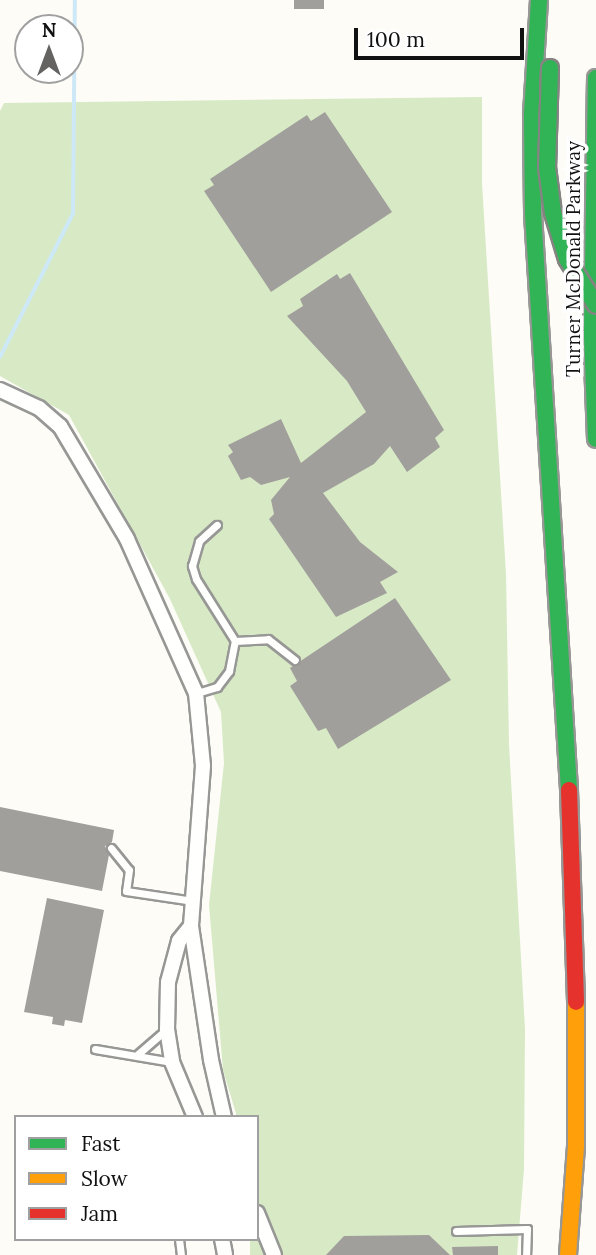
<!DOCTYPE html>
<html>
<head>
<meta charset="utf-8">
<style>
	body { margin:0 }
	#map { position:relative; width:596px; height:1255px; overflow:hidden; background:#fdfcf7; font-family:Lora,serif }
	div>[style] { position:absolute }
	.forest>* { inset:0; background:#d8eac5 }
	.stream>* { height:3.5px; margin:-1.75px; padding:0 1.75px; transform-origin:1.75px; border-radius:1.75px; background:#cde8f7 }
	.building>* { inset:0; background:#a19f9c }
	.roads { filter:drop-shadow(2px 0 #979795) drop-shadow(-2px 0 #979795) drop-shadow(0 2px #979795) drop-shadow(0 -2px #979795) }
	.lane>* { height:7px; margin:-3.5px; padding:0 3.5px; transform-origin:3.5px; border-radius:3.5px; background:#fffffe }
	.street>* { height:14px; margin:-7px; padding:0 7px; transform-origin:7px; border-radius:7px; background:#fffffe }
	.fast>* { height:16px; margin:-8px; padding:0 8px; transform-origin:8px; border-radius:8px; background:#30b455 }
	.slow>* { height:16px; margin:-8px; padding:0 8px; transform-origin:8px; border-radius:8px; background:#ff9f0a }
	.jam>* { height:16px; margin:-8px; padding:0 8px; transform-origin:8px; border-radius:8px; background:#e5322d }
	.bridges { filter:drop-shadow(2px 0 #858482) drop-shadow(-2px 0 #858482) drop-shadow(0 2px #858482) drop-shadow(0 -2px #858482) }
	.fast-bridge>* { height:16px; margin:-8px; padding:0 8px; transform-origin:8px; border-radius:8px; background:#30b455 }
	span { translate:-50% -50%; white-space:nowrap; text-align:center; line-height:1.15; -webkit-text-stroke:7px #fff; paint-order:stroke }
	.street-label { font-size:19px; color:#111 }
	.legend { position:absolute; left:14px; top:1115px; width:245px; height:126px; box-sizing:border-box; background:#fff; border:2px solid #a0a0a0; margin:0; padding:9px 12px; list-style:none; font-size:21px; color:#111 }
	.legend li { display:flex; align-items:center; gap:14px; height:35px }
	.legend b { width:35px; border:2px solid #a0a0a0 }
	.north { position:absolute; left:14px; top:14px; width:70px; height:70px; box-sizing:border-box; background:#fff; border:2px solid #a0a0a0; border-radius:50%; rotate:0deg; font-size:19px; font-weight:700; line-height:28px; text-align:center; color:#111 }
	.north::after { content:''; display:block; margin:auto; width:24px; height:32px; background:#646362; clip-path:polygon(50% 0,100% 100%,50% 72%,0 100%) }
	.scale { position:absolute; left:354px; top:28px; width:170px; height:32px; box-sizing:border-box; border:4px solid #111; border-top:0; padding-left:9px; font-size:21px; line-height:24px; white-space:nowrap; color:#111; -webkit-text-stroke:5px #fff; paint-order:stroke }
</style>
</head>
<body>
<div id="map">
	<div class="forest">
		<i style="clip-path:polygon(482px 97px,482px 183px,506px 574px,509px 744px,525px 1029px,524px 1169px,517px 1255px,250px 1255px,250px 1239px,257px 1239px,257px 1117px,237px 1117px,223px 1070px,209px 905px,224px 763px,221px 712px,170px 599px,69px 415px,0 376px,0 111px,4px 103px)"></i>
	</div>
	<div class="stream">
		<i style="left:0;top:357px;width:161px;rotate:-63deg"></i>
		<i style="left:73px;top:214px;width:214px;rotate:-89.5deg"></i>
	</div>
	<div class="building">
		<i style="clip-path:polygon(294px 0,324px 0,324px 9px,294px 9px)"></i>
		<i style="clip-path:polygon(325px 112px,392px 212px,271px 292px,204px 191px,214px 185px,210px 179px,307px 115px,311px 121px)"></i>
		<i style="clip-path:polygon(350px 273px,444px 430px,435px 438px,440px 447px,407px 472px,390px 446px,374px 464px,323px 493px,360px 542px,398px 572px,380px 582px,387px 593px,336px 617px,269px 519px,274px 514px,271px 500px,290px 477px,261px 485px,250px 477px,241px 480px,228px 456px,233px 452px,228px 445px,281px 419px,301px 463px,366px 412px,347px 381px,287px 316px,303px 306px,300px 299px,337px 274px,340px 279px)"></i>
		<i style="clip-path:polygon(395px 598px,451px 680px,338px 749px,326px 728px,318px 731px,290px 686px,297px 681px,290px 668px)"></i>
		<i style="clip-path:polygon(0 807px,114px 830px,112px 842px,105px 846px,109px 855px,102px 891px,0 871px)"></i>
		<i style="clip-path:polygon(47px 898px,104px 910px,82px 1023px,65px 1020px,64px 1026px,52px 1024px,53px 1017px,24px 1012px)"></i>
		<i style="clip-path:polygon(429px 1235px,450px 1255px,326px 1255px,344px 1236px)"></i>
		<i style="clip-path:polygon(498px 1246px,498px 1255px,453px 1255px,452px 1247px)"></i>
	</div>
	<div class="roads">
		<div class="lane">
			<i style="left:235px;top:641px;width:33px;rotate:-3deg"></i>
			<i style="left:268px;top:639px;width:34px;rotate:38deg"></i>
			<i style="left:197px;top:693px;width:21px;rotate:-17deg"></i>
			<i style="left:217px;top:687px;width:20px;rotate:-53deg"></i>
			<i style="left:229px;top:671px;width:31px;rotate:-79deg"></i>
			<i style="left:235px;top:641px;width:73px;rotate:-122.2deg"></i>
			<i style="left:196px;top:579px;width:14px;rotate:-107deg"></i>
			<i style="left:192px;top:566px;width:26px;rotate:-74deg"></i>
			<i style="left:199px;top:541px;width:24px;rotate:-42deg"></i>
			<i style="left:111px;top:848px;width:28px;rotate:51deg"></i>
			<i style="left:129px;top:870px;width:21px;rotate:98deg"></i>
			<i style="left:126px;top:891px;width:68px;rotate:8.5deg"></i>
			<i style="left:95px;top:1049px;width:78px;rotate:9.6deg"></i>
			<i style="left:138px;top:1054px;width:38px;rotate:-41deg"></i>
			<i style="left:456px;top:1231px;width:71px;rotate:-1.6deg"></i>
			<i style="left:527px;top:1229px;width:26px;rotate:92deg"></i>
			<i style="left:179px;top:1239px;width:16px;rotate:83deg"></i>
		</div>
		<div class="street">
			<i style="left:0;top:390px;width:43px;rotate:24.8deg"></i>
			<i style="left:39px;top:408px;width:28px;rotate:41deg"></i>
			<i style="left:60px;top:426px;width:131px;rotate:59.3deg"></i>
			<i style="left:127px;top:539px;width:169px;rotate:65.9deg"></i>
			<i style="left:196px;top:693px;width:73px;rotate:84.5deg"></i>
			<i style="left:203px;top:766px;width:160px;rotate:94.3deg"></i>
			<i style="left:191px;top:926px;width:135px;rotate:81.5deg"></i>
			<i style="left:211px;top:1060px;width:58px;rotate:77.2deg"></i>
			<i style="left:191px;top:926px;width:19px;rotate:129deg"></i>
			<i style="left:179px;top:941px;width:42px;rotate:105deg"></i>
			<i style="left:168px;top:982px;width:47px;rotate:91.2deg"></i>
			<i style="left:167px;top:1029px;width:33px;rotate:81deg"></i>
			<i style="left:172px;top:1062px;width:60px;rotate:67.3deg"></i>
			<i style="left:257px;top:1213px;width:45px;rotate:68deg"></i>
			<i style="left:222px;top:1239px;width:16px;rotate:79deg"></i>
		</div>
		<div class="fast">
			<i style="left:539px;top:0;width:116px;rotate:93.5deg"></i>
			<i style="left:532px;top:116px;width:98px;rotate:89.4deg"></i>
			<i style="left:533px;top:214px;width:577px;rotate:86.42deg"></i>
			<i style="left:596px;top:78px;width:257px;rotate:90.9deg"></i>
			<i style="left:592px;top:335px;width:104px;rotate:87.8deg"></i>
		</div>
		<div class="slow">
			<i style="left:568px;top:1255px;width:109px;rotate:-85.8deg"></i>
			<i style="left:576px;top:1146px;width:144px;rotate:-90deg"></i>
		</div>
		<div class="jam">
			<i style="left:569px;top:790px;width:212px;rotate:88.1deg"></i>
		</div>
	</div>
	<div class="bridges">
		<div class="fast-bridge">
			<i style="left:550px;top:68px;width:99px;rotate:91.7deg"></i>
			<i style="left:547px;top:167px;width:46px;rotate:82.6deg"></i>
			<i style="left:553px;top:213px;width:48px;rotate:73.1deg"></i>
			<i style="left:567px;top:259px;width:54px;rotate:57.8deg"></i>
		</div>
	</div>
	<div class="street-label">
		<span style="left:574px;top:259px;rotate:-90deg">Turner McDonald Parkway</span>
	</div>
	<ul class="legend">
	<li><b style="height:9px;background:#30b455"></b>Fast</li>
	<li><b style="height:9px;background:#ff9f0a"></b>Slow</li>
	<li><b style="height:9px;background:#e5322d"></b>Jam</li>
	</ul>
	<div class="north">N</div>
	<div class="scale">100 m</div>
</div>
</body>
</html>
